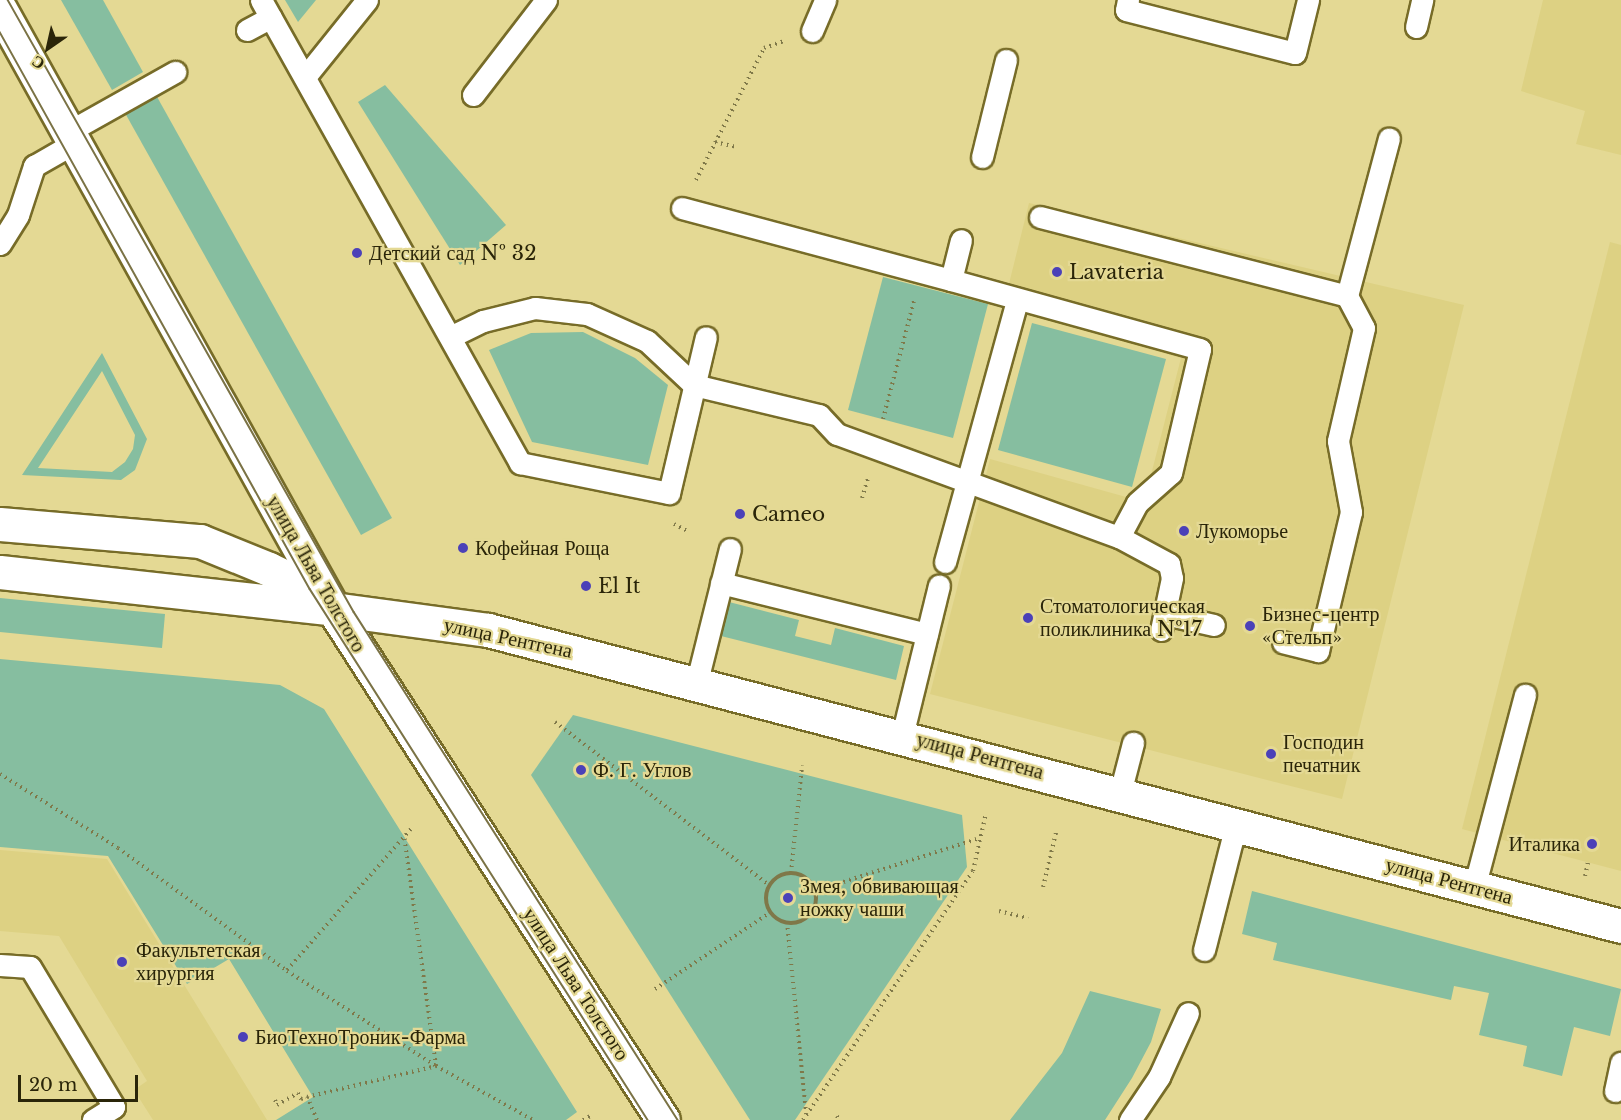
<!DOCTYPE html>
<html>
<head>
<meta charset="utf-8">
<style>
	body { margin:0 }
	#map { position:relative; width:1621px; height:1120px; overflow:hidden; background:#e4d994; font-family:"Libre Baskerville",serif }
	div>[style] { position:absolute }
	.built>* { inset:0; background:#ddd183 }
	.green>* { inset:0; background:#86bea0 }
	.path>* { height:4px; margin-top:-2px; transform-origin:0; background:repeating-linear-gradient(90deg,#7f7849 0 1.5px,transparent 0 6px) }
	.path>.ring { margin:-2px; padding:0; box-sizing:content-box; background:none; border:4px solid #7f7849; border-radius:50% }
	.roads { filter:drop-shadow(2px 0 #776c28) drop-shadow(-2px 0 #776c28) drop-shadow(0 2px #776c28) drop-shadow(0 -2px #776c28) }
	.service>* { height:21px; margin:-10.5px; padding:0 10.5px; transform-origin:10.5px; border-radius:10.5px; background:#fff }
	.minor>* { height:33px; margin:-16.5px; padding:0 16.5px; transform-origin:16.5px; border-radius:16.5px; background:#fff }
	.tertiary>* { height:33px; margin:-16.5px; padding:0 16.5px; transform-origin:16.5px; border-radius:16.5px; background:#fff }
	.tram>* { height:1.5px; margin:-0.75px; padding:0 0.75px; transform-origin:0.75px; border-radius:0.75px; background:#7b7346 }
	.dots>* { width:16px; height:16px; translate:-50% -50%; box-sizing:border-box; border:3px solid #e4d994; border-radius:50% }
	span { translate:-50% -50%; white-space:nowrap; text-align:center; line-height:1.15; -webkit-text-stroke:4.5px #e4d994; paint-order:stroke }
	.poi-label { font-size:20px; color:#2a2509 }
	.left { translate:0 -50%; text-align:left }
	.right { translate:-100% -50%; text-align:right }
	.street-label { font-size:20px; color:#2a2509 }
	.north { position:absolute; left:18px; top:18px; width:60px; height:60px; -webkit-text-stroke:4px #e4d994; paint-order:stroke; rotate:214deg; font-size:16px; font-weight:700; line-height:24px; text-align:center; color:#2a2509 }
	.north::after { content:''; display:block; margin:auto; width:21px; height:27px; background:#2a2509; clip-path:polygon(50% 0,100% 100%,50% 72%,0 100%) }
	.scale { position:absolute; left:18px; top:1075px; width:120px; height:27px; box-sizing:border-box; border:3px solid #2a2509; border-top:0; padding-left:8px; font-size:18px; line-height:21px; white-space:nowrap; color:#2a2509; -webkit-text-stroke:4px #e4d994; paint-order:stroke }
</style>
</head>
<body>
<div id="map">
	<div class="built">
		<i style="clip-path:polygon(1543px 0,1621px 0,1621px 155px,1576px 144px,1585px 111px,1521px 91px)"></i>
		<i style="clip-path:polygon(1029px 203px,1464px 305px,1342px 799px,930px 694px,990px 459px,1144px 502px,1181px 358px,1003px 308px)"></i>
		<i style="clip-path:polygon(1610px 242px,1621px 245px,1621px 871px,1462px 829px)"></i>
		<i style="clip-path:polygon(0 850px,107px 859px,267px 1120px,153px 1120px,134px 1090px,147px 1081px,59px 936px,0 931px)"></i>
	</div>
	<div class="green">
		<i style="clip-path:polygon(61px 0,103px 0,143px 72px,112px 90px)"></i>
		<i style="clip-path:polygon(285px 0,316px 0,298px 22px)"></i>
		<i style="clip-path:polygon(385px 85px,506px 225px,460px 265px,358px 102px)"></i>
		<i style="clip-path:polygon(156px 95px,392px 518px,361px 535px,125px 113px)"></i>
		<i style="clip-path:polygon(883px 277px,988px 304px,953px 438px,848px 410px)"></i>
		<i style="clip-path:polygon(1032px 323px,1166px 359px,1132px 487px,998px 450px)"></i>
		<i style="clip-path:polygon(583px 332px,635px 358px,668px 385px,648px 465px,532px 442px,489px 350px,531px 333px)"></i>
		<i style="clip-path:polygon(evenodd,102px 353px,147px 439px,135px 470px,121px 480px,22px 475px,102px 353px,102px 371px,135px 435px,133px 449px,125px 462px,112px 472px,38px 468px,102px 371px)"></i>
		<i style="clip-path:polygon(0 598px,165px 614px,162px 648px,0 632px)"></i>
		<i style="clip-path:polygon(729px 602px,799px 620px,795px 636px,831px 645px,835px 628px,904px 646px,896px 680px,721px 636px)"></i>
		<i style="clip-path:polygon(0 659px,280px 685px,324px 709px,577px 1112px,566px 1120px,276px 1120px,313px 1097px,229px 959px,187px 984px,108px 856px,0 847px)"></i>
		<i style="clip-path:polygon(573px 715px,962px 815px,967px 867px,795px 1120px,750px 1120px,531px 775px)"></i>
		<i style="clip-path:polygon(1252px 891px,1621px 989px,1610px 1036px,1574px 1027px,1562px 1076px,1523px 1066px,1527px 1046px,1479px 1035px,1489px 993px,1454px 986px,1451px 1000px,1273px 960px,1277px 943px,1242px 934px)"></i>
		<i style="clip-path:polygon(1090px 991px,1161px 1009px,1151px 1042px,1132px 1078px,1105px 1120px,1010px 1120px,1062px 1053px)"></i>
	</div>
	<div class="path">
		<i style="left:715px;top:142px;width:23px;rotate:13deg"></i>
		<i style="left:696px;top:180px;width:148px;rotate:-62.7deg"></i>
		<i style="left:764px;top:48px;width:21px;rotate:-19deg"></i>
		<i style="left:883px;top:419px;width:122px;rotate:-75.3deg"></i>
		<i style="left:862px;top:498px;width:21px;rotate:-73deg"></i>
		<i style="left:674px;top:524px;width:15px;rotate:28deg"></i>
		<i style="left:555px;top:722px;width:270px;rotate:37.3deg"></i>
		<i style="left:0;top:774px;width:139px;rotate:32.1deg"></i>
		<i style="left:118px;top:848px;width:209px;rotate:36deg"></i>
		<i style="left:287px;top:971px;width:177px;rotate:32.5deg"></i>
		<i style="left:436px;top:1066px;width:111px;rotate:29.1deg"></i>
		<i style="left:791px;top:873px;width:108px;rotate:-84.1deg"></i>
		<i class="ring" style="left:766px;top:873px;width:46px;height:46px"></i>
		<i style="left:1585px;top:876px;width:14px;rotate:-78deg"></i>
		<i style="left:1043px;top:887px;width:56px;rotate:-76.5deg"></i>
		<i style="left:815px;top:891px;width:173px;rotate:-17.8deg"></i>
		<i style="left:999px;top:911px;width:30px;rotate:14deg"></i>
		<i style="left:787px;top:922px;width:193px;rotate:84.3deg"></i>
		<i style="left:287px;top:970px;width:188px;rotate:-48.7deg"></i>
		<i style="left:655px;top:989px;width:139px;rotate:-33.6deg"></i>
		<i style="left:275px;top:1100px;width:5px;rotate:68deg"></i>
		<i style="left:277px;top:1105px;width:24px;rotate:-30deg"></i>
		<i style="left:298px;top:1093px;width:7px;rotate:63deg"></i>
		<i style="left:301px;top:1099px;width:6px;rotate:-18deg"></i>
		<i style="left:837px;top:1116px;width:4px;rotate:63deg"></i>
		<i style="left:317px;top:1120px;width:25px;rotate:-113deg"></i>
		<i style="left:307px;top:1097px;width:133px;rotate:-13.5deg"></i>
		<i style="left:436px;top:1066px;width:232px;rotate:-97.9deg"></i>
		<i style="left:583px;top:1120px;width:10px;rotate:-29deg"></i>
		<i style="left:803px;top:1120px;width:301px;rotate:-55.7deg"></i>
		<i style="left:973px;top:871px;width:59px;rotate:-77.4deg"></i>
	</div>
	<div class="roads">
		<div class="service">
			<i style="left:261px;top:0;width:531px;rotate:60.78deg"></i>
			<i style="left:520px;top:463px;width:152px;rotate:11.4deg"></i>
			<i style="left:669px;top:493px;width:160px;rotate:-76.7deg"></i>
			<i style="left:1128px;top:0;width:10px;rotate:101deg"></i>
			<i style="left:1126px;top:10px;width:174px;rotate:14.3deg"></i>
			<i style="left:1295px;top:53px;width:55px;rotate:-76.2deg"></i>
			<i style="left:1416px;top:27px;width:28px;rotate:-77deg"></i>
			<i style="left:247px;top:30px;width:27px;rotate:-28deg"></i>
			<i style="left:812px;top:31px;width:34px;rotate:-67deg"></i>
			<i style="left:305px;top:77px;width:99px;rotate:-51.2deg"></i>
			<i style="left:473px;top:95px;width:120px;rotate:-52.5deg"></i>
			<i style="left:68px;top:132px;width:123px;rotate:-29.3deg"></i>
			<i style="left:982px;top:157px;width:100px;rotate:-76.1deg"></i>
			<i style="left:682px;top:208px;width:278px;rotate:15deg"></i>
			<i style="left:1040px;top:217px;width:317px;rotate:14.4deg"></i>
			<i style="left:1347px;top:296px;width:36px;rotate:62deg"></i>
			<i style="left:1364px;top:328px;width:116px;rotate:103deg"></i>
			<i style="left:1338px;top:441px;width:72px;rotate:79.6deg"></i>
			<i style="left:1351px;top:512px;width:143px;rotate:103.4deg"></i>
			<i style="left:1318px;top:651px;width:36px;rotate:-166deg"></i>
			<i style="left:0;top:244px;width:34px;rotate:-58deg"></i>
			<i style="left:18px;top:215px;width:52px;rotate:-71.9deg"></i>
			<i style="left:34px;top:166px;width:46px;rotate:-29.9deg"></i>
			<i style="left:1347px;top:296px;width:163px;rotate:-75.1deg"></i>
			<i style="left:452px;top:336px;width:34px;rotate:-26deg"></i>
			<i style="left:483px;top:321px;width:54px;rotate:-14deg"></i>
			<i style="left:535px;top:308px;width:52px;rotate:6.6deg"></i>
			<i style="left:587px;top:314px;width:66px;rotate:24.2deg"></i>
			<i style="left:647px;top:341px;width:64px;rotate:43.1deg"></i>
			<i style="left:694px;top:385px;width:129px;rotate:13.5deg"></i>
			<i style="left:819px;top:415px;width:26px;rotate:47deg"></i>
			<i style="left:837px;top:434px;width:300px;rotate:20.1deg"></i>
			<i style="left:1119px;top:537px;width:38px;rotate:-62deg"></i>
			<i style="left:1137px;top:503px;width:45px;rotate:-41.4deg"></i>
			<i style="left:1171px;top:473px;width:127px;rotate:-76.8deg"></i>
			<i style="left:1200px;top:349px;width:258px;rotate:-164.5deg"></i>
			<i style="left:951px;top:280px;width:41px;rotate:-76deg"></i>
			<i style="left:1119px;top:537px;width:57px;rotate:28.4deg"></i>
			<i style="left:1169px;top:564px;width:14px;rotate:78deg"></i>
			<i style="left:1172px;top:578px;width:53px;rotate:101.9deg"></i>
			<i style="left:945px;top:562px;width:272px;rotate:-74.6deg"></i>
			<i style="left:721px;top:583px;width:212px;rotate:13.9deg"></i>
			<i style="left:1165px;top:614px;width:50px;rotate:12.7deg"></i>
			<i style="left:697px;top:681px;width:136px;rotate:-76deg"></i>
			<i style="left:902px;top:736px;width:155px;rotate:-76.2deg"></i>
			<i style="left:1120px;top:793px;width:52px;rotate:-75.4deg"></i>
			<i style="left:1474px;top:888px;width:200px;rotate:-75.2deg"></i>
			<i style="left:1204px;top:950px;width:130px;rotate:-75.7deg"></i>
			<i style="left:0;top:965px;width:30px;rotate:4deg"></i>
			<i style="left:30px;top:967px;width:163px;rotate:59deg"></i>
			<i style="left:114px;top:1107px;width:25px;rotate:148deg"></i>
			<i style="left:1615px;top:1091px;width:29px;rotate:-78deg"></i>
			<i style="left:1130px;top:1120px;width:52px;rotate:-56deg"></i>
			<i style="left:1159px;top:1077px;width:70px;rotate:-65.6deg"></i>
		</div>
		<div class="minor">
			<i style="left:333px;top:609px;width:156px;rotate:7.7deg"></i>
			<i style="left:488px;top:630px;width:1171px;rotate:14.64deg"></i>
		</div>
		<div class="tertiary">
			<i style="left:0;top:9px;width:686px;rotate:60.97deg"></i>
			<i style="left:333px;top:609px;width:608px;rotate:57.15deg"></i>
			<i style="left:0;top:524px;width:201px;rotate:4.9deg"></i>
			<i style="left:200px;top:541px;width:74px;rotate:22.1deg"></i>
			<i style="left:269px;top:569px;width:46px;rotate:26deg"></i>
			<i style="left:310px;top:589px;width:23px;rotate:41deg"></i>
			<i style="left:0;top:572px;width:330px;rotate:6.3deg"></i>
		</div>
	</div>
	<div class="tram">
		<i style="left:8px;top:0;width:703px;rotate:60.52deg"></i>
		<i style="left:354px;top:612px;width:603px;rotate:57.47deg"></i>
		<i style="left:0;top:32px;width:637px;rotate:60.9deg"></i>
		<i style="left:310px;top:589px;width:629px;rotate:57.52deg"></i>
	</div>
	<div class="dots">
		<i style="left:357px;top:253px;background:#4b41b8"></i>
		<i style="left:1057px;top:272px;background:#4b41b8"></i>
		<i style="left:740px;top:514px;background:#4b41b8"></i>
		<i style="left:1184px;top:531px;background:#4b41b8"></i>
		<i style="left:463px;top:548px;background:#4b41b8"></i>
		<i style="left:586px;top:586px;background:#4b41b8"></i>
		<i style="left:1028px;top:618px;background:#4b41b8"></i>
		<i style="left:1250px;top:626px;background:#4b41b8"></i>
		<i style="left:1271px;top:754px;background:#4b41b8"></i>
		<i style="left:581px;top:770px;background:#4b41b8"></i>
		<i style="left:1592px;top:844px;background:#4b41b8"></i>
		<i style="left:788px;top:898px;background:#4b41b8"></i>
		<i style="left:122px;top:962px;background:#4b41b8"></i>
		<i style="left:243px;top:1037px;background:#4b41b8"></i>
	</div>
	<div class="poi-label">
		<span class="left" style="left:369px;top:253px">Детский сад № 32</span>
		<span class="left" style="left:1069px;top:272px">Lavateria</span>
		<span class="left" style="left:752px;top:514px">Cameo</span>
		<span class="left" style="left:1196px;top:531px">Лукоморье</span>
		<span class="left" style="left:475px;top:548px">Кофейная Роща</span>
		<span class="left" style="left:598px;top:586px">El It</span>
		<span class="left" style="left:1040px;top:618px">Стоматологическая<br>поликлиника №17</span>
		<span class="left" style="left:1262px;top:626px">Бизнес-центр<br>«Стельп»</span>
		<span class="left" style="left:1283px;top:754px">Господин<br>печатник</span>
		<span class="left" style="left:593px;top:770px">Ф. Г. Углов</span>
		<span class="right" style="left:1580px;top:844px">Италика</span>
		<span class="left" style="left:800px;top:898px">Змея, обвивающая<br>ножку чаши</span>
		<span class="left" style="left:136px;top:962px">Факультетская<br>хирургия</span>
		<span class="left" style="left:255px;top:1037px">БиоТехноТроник-Фарма</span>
	</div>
	<div class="street-label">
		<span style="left:316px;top:574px;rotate:60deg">улица Льва Толстого</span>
		<span style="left:508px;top:638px;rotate:12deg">улица Рентгена</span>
		<span style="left:980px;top:756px;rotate:15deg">улица Рентгена</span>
		<span style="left:1449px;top:881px;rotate:15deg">улица Рентгена</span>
		<span style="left:576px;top:984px;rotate:57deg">улица Льва Толстого</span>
	</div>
	<div class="north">С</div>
	<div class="scale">20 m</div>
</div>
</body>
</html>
